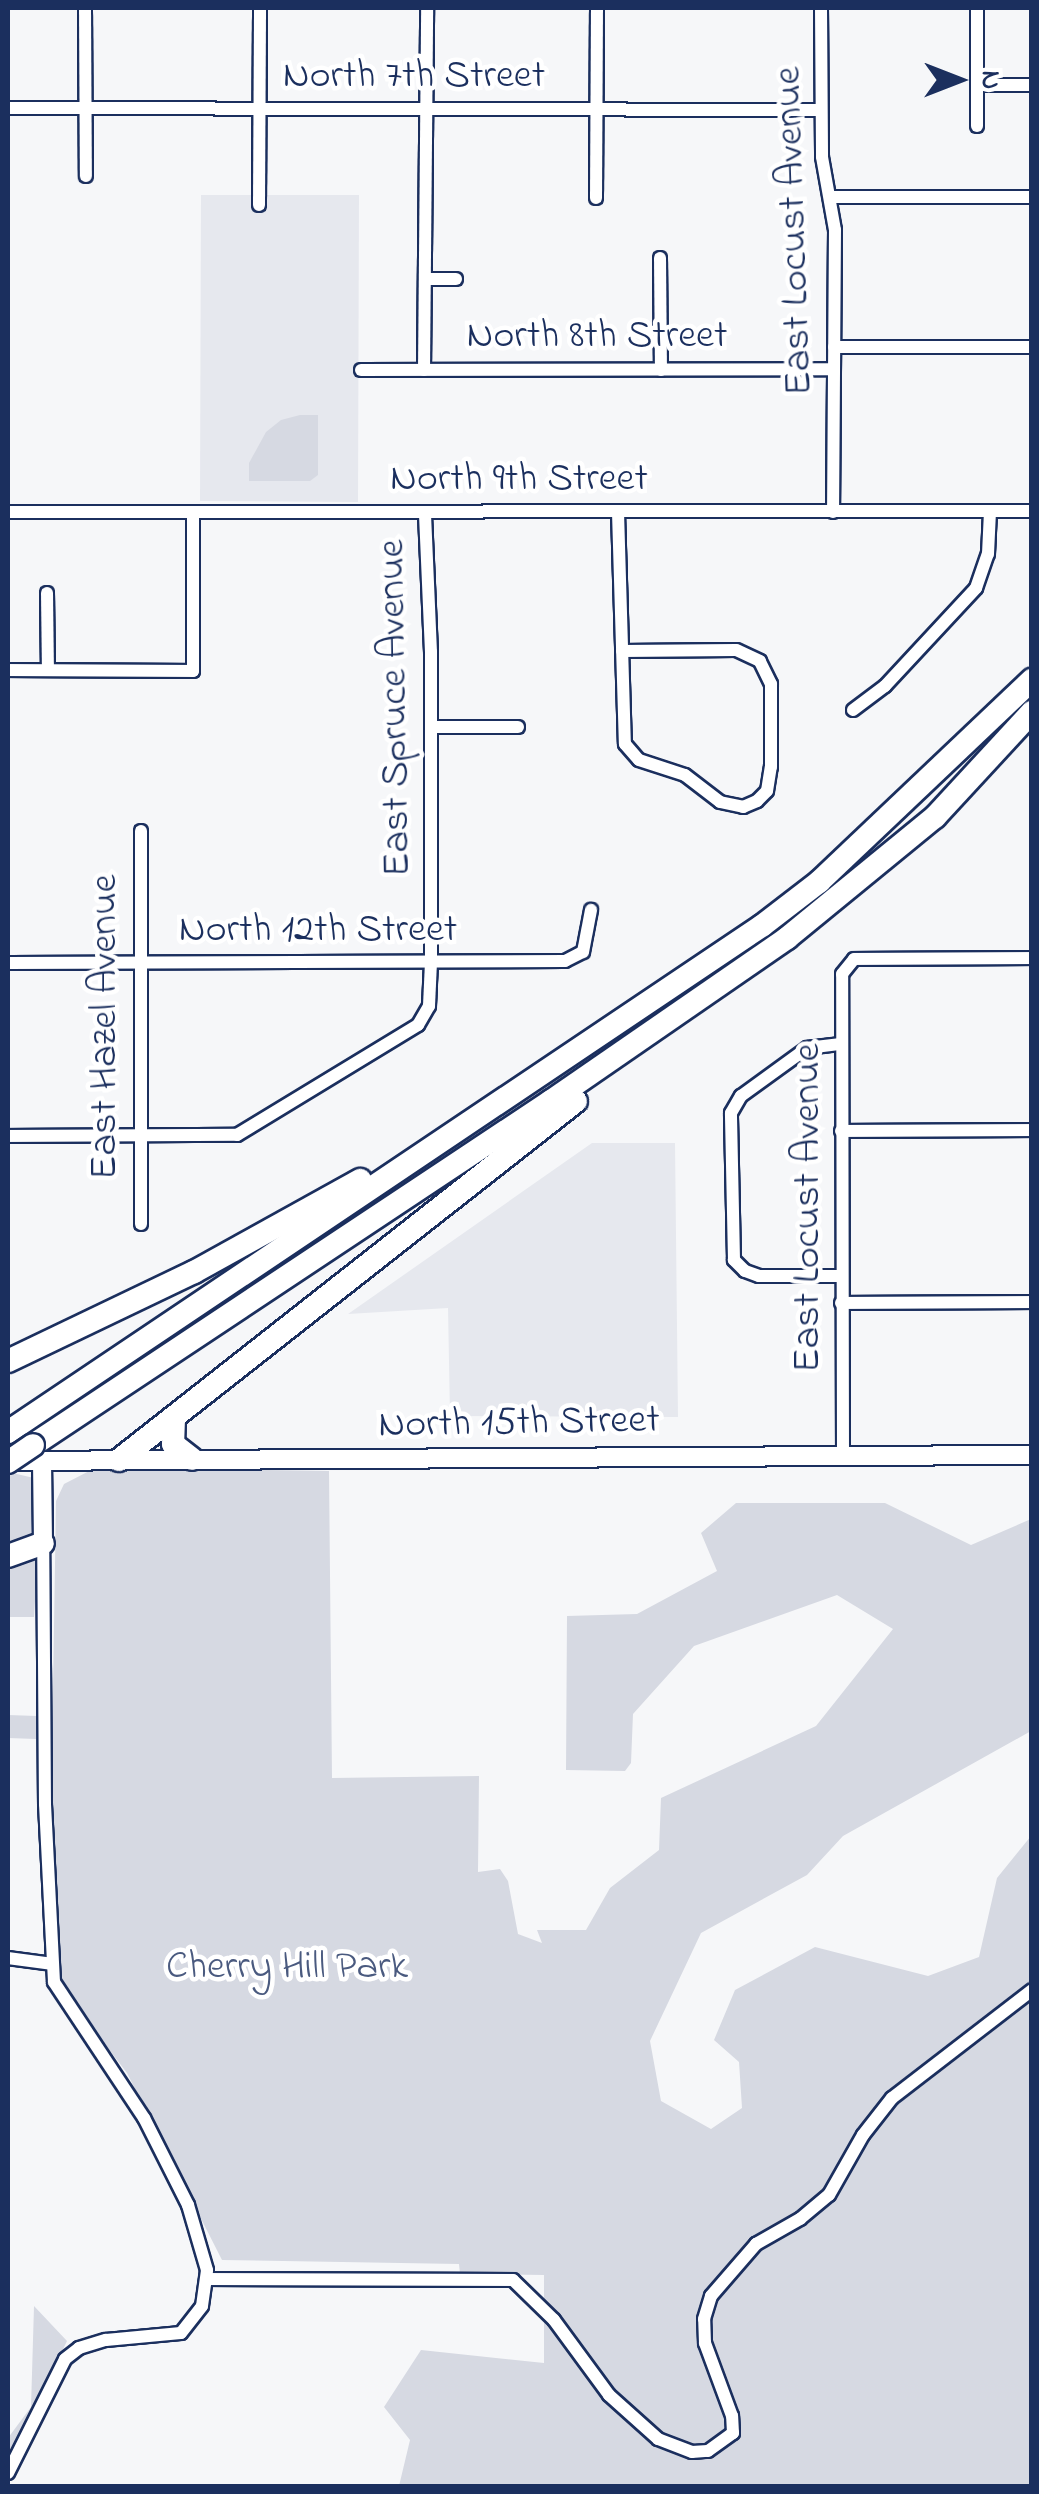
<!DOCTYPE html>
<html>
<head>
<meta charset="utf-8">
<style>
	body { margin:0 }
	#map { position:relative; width:1039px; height:2494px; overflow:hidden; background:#f6f7f9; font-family:"Indie Flower",sans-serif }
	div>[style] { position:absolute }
	.built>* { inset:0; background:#e6e8ee }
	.green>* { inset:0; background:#d6d9e2 }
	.roads { filter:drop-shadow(2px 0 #1b2f5e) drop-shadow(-2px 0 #1b2f5e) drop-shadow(0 2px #1b2f5e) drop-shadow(0 -2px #1b2f5e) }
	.minor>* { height:12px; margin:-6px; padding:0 6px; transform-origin:6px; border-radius:6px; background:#fff }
	.secondary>* { height:18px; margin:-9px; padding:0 9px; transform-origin:9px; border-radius:9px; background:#fff }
	.motorway>* { height:22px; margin:-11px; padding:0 11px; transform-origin:11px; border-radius:11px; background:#fff }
	.bridges { filter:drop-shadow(2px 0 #1b2f5e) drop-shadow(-2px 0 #1b2f5e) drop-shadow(0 2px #1b2f5e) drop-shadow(0 -2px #1b2f5e) }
	.motorway-bridge>* { height:22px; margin:-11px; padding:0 11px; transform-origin:11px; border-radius:11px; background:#fff }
	span { translate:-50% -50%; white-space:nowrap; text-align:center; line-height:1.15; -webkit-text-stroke:9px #fff; paint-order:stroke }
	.street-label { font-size:40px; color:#1b2f5e }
	.park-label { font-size:40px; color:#4a5a7f }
	.frame { position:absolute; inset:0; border:10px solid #1b2f5e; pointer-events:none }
	.north { position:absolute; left:909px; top:30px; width:100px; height:100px; -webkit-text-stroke:8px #fff; paint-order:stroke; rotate:90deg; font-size:28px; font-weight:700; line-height:40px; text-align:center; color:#1b2f5e }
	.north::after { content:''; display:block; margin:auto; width:35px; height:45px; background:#1b2f5e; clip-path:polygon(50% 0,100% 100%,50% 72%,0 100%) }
</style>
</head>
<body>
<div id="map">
	<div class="built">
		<i style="clip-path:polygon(201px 195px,359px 195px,358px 502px,200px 501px)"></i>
		<i style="clip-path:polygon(592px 1143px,675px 1143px,678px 1417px,450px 1416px,448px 1308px,348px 1314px)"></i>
	</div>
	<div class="green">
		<i style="clip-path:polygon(300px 415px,318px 415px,318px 475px,310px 481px,249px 481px,249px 463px,266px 432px,281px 420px)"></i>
		<i style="clip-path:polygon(97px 1467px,329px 1471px,332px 1778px,479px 1776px,478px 1872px,500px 1869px,508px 1881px,518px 1934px,542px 1943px,537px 1930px,586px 1930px,610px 1888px,659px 1850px,661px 1798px,816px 1726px,893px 1629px,837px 1595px,694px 1646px,633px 1714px,631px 1763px,625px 1771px,566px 1770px,567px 1616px,637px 1614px,717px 1571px,701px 1533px,736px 1503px,885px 1503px,971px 1545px,1031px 1519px,1031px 1731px,843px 1836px,807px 1875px,701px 1933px,650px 2041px,661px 2101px,711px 2129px,742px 2108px,739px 2062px,714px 2040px,735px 1990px,815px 1947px,928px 1976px,979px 1957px,997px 1878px,1031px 1836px,1031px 2486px,399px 2486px,410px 2440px,384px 2407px,421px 2350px,544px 2363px,544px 2275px,460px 2274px,459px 2264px,222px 2260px,127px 2073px,66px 1993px,59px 1978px,51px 1815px,56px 1501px,64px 1484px)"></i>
		<i style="clip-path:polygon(8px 1472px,34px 1478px,36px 1531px,8px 1548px)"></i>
		<i style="clip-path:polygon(38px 1554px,34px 1617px,8px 1617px,8px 1561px)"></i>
		<i style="clip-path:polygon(8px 1715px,37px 1716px,36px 1739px,8px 1738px)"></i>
		<i style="clip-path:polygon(34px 2306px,67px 2341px,8px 2463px,8px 2438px,31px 2407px)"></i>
	</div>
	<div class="roads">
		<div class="minor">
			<i style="left:85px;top:8px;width:168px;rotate:89.7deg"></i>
			<i style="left:821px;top:8px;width:149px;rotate:89.6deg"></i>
			<i style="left:822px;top:157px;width:74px;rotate:79.9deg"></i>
			<i style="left:835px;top:230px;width:282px;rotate:90.4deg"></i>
			<i style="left:977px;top:85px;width:55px"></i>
			<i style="left:8px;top:108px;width:813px;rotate:0.14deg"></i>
			<i style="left:977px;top:126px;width:118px;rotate:-90deg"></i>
			<i style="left:831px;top:197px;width:201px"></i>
			<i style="left:596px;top:198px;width:190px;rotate:-89.7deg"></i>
			<i style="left:259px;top:205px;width:197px;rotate:-89.7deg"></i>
			<i style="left:660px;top:258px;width:112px;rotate:89.5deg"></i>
			<i style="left:425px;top:279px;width:31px"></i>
			<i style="left:834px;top:347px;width:198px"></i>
			<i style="left:361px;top:370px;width:473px;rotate:-0.1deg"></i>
			<i style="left:424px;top:370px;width:362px;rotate:-89.5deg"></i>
			<i style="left:8px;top:512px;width:1024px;rotate:-0.06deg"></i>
			<i style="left:618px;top:512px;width:232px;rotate:88.3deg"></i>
			<i style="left:625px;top:744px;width:21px;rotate:49deg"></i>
			<i style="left:639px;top:760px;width:48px;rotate:18.1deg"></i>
			<i style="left:685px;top:775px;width:44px;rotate:37.6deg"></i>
			<i style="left:720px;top:802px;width:24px;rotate:12deg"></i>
			<i style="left:743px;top:807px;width:15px;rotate:-23deg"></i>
			<i style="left:757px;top:801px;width:14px;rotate:-45deg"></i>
			<i style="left:767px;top:791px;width:24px;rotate:-81deg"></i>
			<i style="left:771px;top:767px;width:83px;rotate:-90deg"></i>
			<i style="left:771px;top:684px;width:25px;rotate:-116deg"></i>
			<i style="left:760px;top:661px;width:26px;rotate:-155deg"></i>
			<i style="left:736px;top:650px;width:114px;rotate:179.5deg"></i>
			<i style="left:47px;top:593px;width:77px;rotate:89.3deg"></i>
			<i style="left:8px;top:670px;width:185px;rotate:0.3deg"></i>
			<i style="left:193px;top:671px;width:159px;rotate:-90deg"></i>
			<i style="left:853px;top:710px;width:40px;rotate:-37deg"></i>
			<i style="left:885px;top:686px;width:134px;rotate:-47.1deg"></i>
			<i style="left:976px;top:588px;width:36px;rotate:-71deg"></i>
			<i style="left:988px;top:554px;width:42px;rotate:-87.3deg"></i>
			<i style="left:431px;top:727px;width:87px"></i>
			<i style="left:141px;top:831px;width:393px;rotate:90deg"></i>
			<i style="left:8px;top:963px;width:557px;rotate:-0.21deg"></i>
			<i style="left:565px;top:961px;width:20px;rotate:-27deg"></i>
			<i style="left:583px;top:952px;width:43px;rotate:-79.2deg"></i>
			<i style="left:841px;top:1131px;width:191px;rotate:-0.3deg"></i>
			<i style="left:8px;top:1136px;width:229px;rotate:-0.3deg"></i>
			<i style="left:237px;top:1135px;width:212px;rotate:-31.3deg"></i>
			<i style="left:418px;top:1025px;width:22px;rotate:-60deg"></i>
			<i style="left:429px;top:1006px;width:44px;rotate:-87.4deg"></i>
			<i style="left:431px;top:962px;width:310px;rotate:-90deg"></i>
			<i style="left:431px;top:652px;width:140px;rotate:-92.5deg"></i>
			<i style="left:841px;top:1276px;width:82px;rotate:180deg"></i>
			<i style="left:759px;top:1276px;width:15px;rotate:-160deg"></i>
			<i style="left:745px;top:1271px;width:16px;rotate:-135deg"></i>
			<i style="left:734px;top:1260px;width:147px;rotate:-91.2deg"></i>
			<i style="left:731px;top:1113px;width:20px;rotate:-60deg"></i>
			<i style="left:741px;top:1096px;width:82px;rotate:-36deg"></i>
			<i style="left:807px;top:1048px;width:34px;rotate:-7deg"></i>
			<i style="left:841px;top:1303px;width:191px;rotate:-0.3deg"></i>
			<i style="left:843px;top:1456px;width:482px;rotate:-90.1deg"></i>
			<i style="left:842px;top:974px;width:19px;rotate:-51deg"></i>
			<i style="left:854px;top:959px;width:178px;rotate:-0.3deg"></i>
			<i style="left:8px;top:1958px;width:45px;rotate:7.6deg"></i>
			<i style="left:207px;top:2279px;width:306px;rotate:0.2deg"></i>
			<i style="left:513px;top:2280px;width:57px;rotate:44.3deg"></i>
			<i style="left:554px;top:2320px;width:93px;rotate:53.7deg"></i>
			<i style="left:609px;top:2395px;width:66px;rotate:41.9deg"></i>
			<i style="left:658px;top:2439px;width:36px;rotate:21deg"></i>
			<i style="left:692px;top:2452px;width:16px;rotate:-4deg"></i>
			<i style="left:708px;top:2451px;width:31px;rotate:-36deg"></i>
			<i style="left:733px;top:2433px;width:17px;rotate:-93deg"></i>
			<i style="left:732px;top:2416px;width:78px;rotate:-110.3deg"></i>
			<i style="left:705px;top:2343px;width:24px;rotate:-92deg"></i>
			<i style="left:704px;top:2319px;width:24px;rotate:-73deg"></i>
			<i style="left:711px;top:2296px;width:69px;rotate:-49.1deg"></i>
			<i style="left:756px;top:2244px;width:51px;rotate:-29.6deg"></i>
			<i style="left:800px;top:2219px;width:38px;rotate:-40deg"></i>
			<i style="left:829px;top:2195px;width:69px;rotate:-60.5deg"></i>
			<i style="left:863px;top:2135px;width:47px;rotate:-51.9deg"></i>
			<i style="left:892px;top:2098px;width:177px;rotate:-37.6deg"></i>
			<i style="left:8px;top:2473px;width:127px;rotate:-63.4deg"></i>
			<i style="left:65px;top:2359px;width:18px;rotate:-38deg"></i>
			<i style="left:79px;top:2348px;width:28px;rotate:-17deg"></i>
			<i style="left:106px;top:2340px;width:75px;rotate:-5.3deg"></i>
			<i style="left:181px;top:2333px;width:34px;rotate:-52deg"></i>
			<i style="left:202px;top:2306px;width:36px;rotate:-82deg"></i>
			<i style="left:207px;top:2270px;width:68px;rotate:-106.3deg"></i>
			<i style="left:188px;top:2205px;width:97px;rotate:-116.8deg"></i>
			<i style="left:144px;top:2118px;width:163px;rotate:-123.5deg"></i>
			<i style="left:54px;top:1982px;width:178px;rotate:-92.9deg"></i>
			<i style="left:45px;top:1804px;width:261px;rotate:-90.4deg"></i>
		</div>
		<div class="secondary">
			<i style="left:8px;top:1461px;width:1024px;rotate:-0.34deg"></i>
			<i style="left:42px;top:1461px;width:82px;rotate:89.3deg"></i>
		</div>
		<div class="motorway">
			<i style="left:8px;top:1361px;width:206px;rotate:-25.6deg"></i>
			<i style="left:194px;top:1272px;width:190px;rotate:-29deg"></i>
			<i style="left:174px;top:1418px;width:26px;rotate:92deg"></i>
			<i style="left:173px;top:1444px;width:24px;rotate:38deg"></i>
			<i style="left:8px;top:1432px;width:909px;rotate:-33.88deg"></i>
			<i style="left:763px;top:925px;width:71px;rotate:-37.5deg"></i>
			<i style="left:819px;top:882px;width:294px;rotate:-43.5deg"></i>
			<i style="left:33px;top:1445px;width:622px;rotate:-33.59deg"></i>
			<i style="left:551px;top:1101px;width:287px;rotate:-34.6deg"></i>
			<i style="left:787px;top:938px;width:191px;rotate:-39.3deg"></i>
			<i style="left:935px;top:817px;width:143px;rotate:-47.3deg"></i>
			<i style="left:119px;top:1460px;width:581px;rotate:-38.15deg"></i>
			<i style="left:8px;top:1556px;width:37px;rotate:-20deg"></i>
		</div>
	</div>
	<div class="bridges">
		<div class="motorway-bridge">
			<i style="left:8px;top:1462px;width:30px;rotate:-34deg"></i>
		</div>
	</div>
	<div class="street-label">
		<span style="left:414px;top:77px">North 7th Street</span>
		<span style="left:795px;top:231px;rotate:-92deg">East Locust Avenue</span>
		<span style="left:597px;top:337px">North 8th Street</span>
		<span style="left:519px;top:480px">North 9th Street</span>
		<span style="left:396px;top:708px;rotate:-91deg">East Spruce Avenue</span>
		<span style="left:318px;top:931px">North 12th Street</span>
		<span style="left:106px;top:1027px;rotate:-90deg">East Hazel Avenue</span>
		<span style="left:809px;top:1208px;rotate:-90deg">East Locust Avenue</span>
		<span style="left:519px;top:1424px;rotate:-1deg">North 15th Street</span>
	</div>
	<div class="park-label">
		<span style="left:287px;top:1968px">Cherry Hill Park</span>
	</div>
	<div class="frame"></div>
	<div class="north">N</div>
</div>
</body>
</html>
